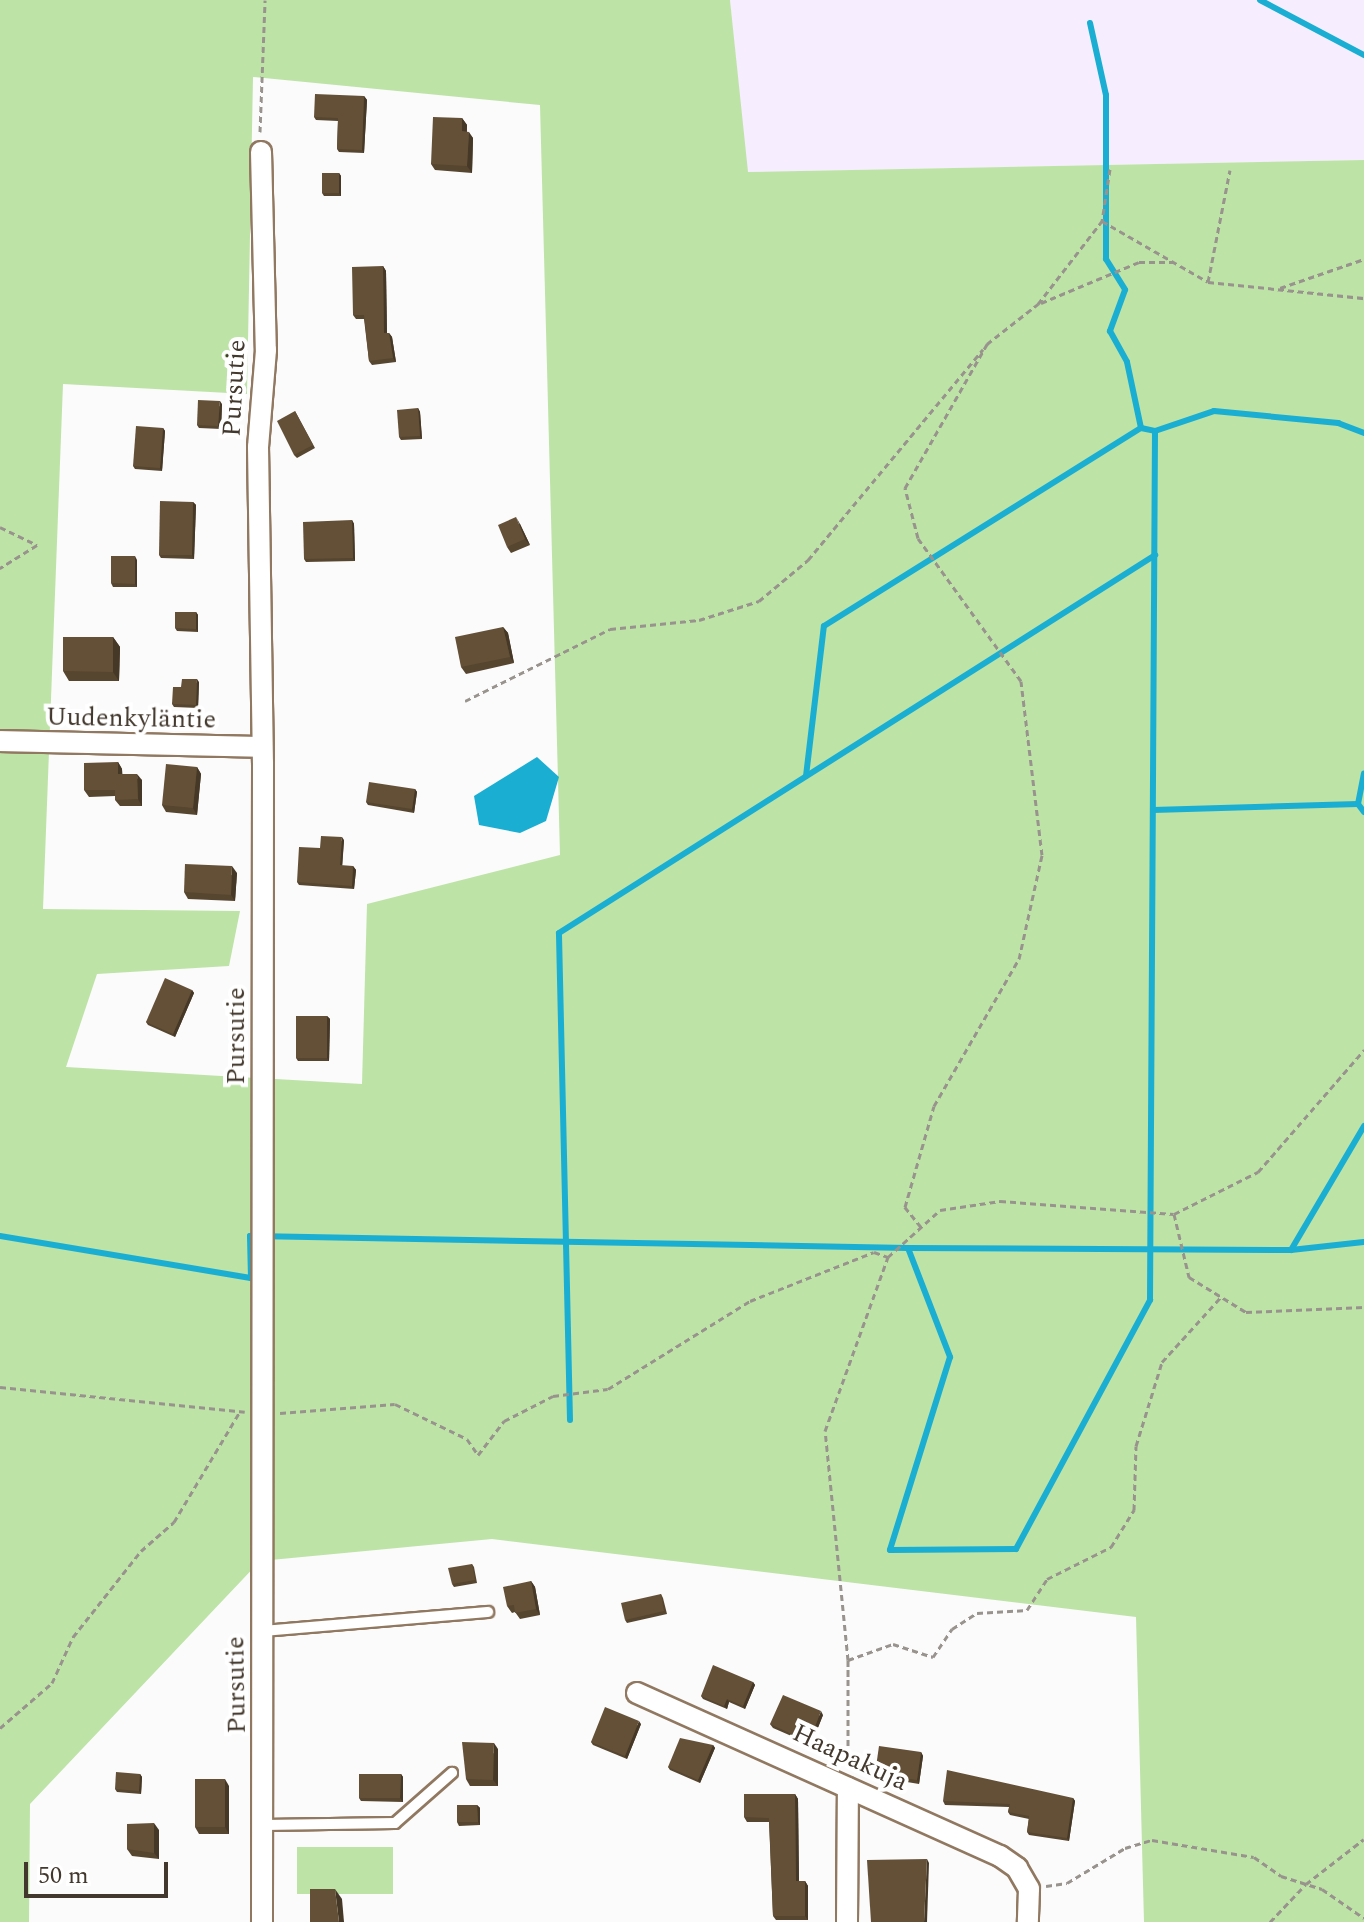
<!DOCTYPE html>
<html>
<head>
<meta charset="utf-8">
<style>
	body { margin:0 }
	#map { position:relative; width:1364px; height:1922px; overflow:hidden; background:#fbfbfb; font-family:Spectral,serif }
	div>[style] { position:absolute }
	.industrial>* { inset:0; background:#f6edfe }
	.green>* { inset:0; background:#bde3a6 }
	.water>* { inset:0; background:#1aaed3 }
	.stream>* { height:6px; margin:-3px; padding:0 3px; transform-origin:3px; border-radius:3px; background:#1aaed3 }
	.path>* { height:3px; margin-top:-1.5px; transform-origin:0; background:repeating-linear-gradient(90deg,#99938e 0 6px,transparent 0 10px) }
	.roads { filter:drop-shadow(2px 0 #917860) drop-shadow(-2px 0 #917860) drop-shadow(0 2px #917860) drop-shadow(0 -2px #917860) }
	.lane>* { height:10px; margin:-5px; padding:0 5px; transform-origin:5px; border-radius:5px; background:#fff }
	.street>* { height:20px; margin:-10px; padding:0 10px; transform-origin:10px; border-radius:10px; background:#fff }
	.wall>* { inset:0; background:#56452f }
	.shaded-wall>* { inset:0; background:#463826 }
	.building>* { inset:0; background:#645037 }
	span { translate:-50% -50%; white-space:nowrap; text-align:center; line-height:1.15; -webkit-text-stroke:8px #fff; paint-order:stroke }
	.street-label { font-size:26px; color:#43382d }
	.scale { position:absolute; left:24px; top:1862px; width:144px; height:36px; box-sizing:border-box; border:4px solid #43382d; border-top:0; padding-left:10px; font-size:24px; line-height:28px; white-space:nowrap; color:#43382d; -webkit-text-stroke:6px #fff; paint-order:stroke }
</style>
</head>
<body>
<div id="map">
	<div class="industrial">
		<i style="clip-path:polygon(730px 0,1364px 0,1364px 160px,747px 172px)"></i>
	</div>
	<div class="green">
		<i style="clip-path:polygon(evenodd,0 0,730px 0,748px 172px,1364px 160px,1364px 1922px,1144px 1922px,1136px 1617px,492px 1539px,260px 1561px,30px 1804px,29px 1922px,0 1922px,0 0,253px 77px,540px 105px,560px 855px,367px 904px,362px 1084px,66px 1067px,97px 974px,229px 966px,240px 911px,43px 909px,63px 384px,247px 394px,253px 77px)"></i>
		<i style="clip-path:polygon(297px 1847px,393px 1847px,393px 1894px,297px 1894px)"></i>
	</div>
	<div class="water">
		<i style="clip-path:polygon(537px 757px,559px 777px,546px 821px,520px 833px,479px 825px,474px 796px)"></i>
	</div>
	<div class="stream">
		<i style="left:1260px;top:0;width:118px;rotate:27.9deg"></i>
		<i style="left:1090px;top:23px;width:74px;rotate:77.5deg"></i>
		<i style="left:1106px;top:95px;width:164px;rotate:90deg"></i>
		<i style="left:1106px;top:259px;width:36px;rotate:58deg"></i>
		<i style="left:1125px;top:290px;width:44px;rotate:110.1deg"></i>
		<i style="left:1110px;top:331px;width:35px;rotate:61deg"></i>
		<i style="left:1127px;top:362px;width:67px;rotate:78deg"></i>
		<i style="left:806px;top:776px;width:151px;rotate:-83.2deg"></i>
		<i style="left:824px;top:626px;width:374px;rotate:-32deg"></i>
		<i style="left:1141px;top:428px;width:14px;rotate:12deg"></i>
		<i style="left:1155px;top:431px;width:62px;rotate:-18.7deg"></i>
		<i style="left:1214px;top:411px;width:125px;rotate:5.5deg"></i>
		<i style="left:1338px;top:423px;width:28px;rotate:21deg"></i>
		<i style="left:1358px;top:804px;width:31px;rotate:-79deg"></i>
		<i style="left:1153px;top:810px;width:205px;rotate:-1.7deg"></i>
		<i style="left:1358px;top:804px;width:10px;rotate:53deg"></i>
		<i style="left:0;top:1236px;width:254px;rotate:9.5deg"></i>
		<i style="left:251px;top:1278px;width:42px;rotate:-91.4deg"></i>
		<i style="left:250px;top:1236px;width:658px;rotate:1.04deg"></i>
		<i style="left:908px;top:1248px;width:117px;rotate:68.9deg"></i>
		<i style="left:950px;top:1357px;width:202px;rotate:107.3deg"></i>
		<i style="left:890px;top:1550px;width:126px;rotate:-0.5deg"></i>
		<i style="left:1016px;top:1549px;width:283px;rotate:-61.7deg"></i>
		<i style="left:1150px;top:1300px;width:869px;rotate:-89.67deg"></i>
		<i style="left:908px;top:1248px;width:383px;rotate:0.3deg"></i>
		<i style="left:1291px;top:1250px;width:73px;rotate:-6.3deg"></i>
		<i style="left:1291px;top:1250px;width:144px;rotate:-59.5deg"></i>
		<i style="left:570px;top:1420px;width:487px;rotate:-91.3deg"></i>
		<i style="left:559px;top:933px;width:706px;rotate:-32.38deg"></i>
	</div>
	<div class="path">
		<i style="left:260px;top:132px;width:132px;rotate:-87.8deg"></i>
		<i style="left:1110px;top:169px;width:53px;rotate:98.7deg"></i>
		<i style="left:1102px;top:221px;width:122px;rotate:29.9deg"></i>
		<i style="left:1208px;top:282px;width:157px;rotate:5.9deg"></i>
		<i style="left:1208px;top:282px;width:114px;rotate:-78.9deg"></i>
		<i style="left:1280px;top:288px;width:89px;rotate:-19deg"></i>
		<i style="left:1041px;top:303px;width:106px;rotate:-22.7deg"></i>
		<i style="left:1139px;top:262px;width:34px"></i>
		<i style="left:0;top:527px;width:41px;rotate:25.9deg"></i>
		<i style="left:37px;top:545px;width:44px;rotate:148.1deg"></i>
		<i style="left:465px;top:701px;width:162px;rotate:-26.4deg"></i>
		<i style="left:610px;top:629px;width:89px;rotate:-5.8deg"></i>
		<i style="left:699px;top:620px;width:63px;rotate:-17.6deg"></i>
		<i style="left:759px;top:601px;width:64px;rotate:-39.9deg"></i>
		<i style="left:808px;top:560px;width:274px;rotate:-50.3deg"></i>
		<i style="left:1174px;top:1214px;width:94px;rotate:-26.6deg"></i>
		<i style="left:1258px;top:1172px;width:162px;rotate:-49deg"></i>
		<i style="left:921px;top:1227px;width:26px;rotate:-129deg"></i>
		<i style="left:905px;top:1207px;width:105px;rotate:-74deg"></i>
		<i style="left:934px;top:1106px;width:170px;rotate:-60deg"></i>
		<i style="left:1019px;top:959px;width:107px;rotate:-77.5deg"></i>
		<i style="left:1042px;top:855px;width:175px;rotate:-96.9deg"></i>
		<i style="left:1021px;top:681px;width:176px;rotate:-125.8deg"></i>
		<i style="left:918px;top:538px;width:52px;rotate:-104.6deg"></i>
		<i style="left:905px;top:488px;width:166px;rotate:-60.3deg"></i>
		<i style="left:987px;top:344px;width:65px;rotate:-38.1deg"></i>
		<i style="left:1038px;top:304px;width:105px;rotate:-52.4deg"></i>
		<i style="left:0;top:1387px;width:246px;rotate:5.8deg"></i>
		<i style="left:280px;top:1413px;width:115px;rotate:-4.5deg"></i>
		<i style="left:395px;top:1404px;width:80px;rotate:25.9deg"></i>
		<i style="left:467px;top:1439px;width:19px;rotate:55deg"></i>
		<i style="left:478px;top:1455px;width:43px;rotate:-52.6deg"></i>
		<i style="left:504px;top:1421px;width:55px;rotate:-27deg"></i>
		<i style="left:553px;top:1396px;width:55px;rotate:-7.3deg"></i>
		<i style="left:608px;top:1389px;width:167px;rotate:-31.8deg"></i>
		<i style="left:750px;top:1301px;width:133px;rotate:-21.6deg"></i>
		<i style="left:874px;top:1252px;width:15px;rotate:20deg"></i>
		<i style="left:848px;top:1660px;width:48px;rotate:-19.6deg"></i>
		<i style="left:893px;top:1644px;width:42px;rotate:18deg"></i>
		<i style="left:933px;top:1657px;width:34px;rotate:-56deg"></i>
		<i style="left:952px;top:1629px;width:30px;rotate:-33deg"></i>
		<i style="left:977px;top:1613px;width:50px;rotate:-3.4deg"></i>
		<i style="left:1027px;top:1610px;width:37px;rotate:-57deg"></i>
		<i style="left:1047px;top:1579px;width:72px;rotate:-26.6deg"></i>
		<i style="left:1111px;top:1547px;width:44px;rotate:-58.1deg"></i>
		<i style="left:1134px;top:1510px;width:64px;rotate:-88.2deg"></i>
		<i style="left:1136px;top:1446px;width:88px;rotate:-72.8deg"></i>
		<i style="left:1162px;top:1362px;width:88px;rotate:-47.8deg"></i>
		<i style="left:0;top:1728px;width:69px;rotate:-40.9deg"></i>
		<i style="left:52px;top:1683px;width:51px;rotate:-65.5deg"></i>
		<i style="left:73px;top:1637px;width:110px;rotate:-51.7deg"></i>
		<i style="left:141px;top:1551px;width:44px;rotate:-41.3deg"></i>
		<i style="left:174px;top:1522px;width:127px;rotate:-59.2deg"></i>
		<i style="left:848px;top:1766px;width:106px;rotate:-90deg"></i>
		<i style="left:848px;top:1660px;width:230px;rotate:-95.7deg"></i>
		<i style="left:825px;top:1431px;width:185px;rotate:-70.1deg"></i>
		<i style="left:888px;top:1257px;width:70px;rotate:-42.1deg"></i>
		<i style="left:940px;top:1210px;width:61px;rotate:-8.5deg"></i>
		<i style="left:1000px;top:1201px;width:174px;rotate:4.3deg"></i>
		<i style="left:1174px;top:1214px;width:65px;rotate:76.6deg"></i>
		<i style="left:1189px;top:1277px;width:67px;rotate:31.6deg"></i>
		<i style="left:1246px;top:1312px;width:118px;rotate:-2.4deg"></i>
		<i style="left:1046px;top:1886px;width:21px;rotate:-8deg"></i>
		<i style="left:1067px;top:1883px;width:68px;rotate:-31.1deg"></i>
		<i style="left:1125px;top:1848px;width:28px;rotate:-17deg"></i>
		<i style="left:1152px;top:1840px;width:103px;rotate:9.5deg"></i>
		<i style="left:1254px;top:1857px;width:33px;rotate:35deg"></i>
		<i style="left:1281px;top:1876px;width:43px;rotate:17.6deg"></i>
		<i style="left:1322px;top:1889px;width:51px;rotate:34.6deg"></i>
		<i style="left:1270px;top:1922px;width:52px;rotate:-46.5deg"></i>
		<i style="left:1306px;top:1884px;width:73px;rotate:-37.8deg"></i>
	</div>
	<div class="roads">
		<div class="lane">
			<i style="left:262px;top:1631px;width:227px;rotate:-4.8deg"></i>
			<i style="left:264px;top:1825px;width:131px;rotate:-0.9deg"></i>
			<i style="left:395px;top:1823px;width:76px;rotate:-41.3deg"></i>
		</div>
		<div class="street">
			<i style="left:261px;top:152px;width:198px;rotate:88.6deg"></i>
			<i style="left:266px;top:350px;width:97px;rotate:94.7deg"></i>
			<i style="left:258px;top:447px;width:316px;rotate:89.1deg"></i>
			<i style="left:263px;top:763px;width:1159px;rotate:90.05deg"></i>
			<i style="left:0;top:741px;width:260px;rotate:1.3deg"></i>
			<i style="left:637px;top:1693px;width:398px;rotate:24.2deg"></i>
			<i style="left:1000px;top:1856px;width:21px;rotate:35deg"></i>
			<i style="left:1017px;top:1868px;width:24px;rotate:60deg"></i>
			<i style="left:1029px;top:1889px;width:33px;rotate:92deg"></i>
			<i style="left:847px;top:1922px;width:134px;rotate:-89.6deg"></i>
		</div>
	</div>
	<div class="wall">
		<i style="clip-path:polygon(364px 96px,367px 100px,364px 153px,339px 152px,337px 149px,338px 121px,316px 120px,314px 117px)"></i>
		<i style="clip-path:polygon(462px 118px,467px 125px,467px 132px,473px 138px,472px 173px,435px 170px,431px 164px)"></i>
		<i style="clip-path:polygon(339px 173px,341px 176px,341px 196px,324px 196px,322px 193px)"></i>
		<i style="clip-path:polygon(383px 266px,386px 271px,387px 333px,389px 333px,392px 337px,396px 362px,372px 365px,369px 361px,364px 319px,356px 319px,353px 315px)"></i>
		<i style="clip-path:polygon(222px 404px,221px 429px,199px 428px,197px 425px)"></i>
		<i style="clip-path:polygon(418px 408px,420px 412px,422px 439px,401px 440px,399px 437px)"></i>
		<i style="clip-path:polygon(295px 411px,315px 448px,297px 458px,294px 455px)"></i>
		<i style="clip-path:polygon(163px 428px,165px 431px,162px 471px,135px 469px,133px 466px)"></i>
		<i style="clip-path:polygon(193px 502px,196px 505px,194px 559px,161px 558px,159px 555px)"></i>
		<i style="clip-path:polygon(352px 520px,354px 524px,355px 561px,306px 562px,304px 559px)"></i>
		<i style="clip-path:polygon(520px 524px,530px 545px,511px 553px,507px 547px)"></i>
		<i style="clip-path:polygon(137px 560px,137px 587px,113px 587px,111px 583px)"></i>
		<i style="clip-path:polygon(196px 612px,198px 615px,198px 632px,177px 631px,175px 628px)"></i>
		<i style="clip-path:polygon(503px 627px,508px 633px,514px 663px,466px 674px,461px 667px)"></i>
		<i style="clip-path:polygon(113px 637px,120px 647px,119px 681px,69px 681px,63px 671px)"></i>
		<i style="clip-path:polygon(199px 682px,198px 708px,174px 707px,172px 704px,181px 687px)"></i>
		<i style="clip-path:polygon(118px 762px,122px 769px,122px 774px,142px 780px,142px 806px,120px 806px,115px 800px,115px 796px,89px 797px,84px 790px)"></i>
		<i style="clip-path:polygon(197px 767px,201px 774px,197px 815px,166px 812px,162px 805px)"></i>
		<i style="clip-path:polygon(415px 789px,417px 792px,414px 813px,368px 805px,366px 802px)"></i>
		<i style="clip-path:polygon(344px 840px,342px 866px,353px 866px,356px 870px,354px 889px,299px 885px,297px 882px,320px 848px)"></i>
		<i style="clip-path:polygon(237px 873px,235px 901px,188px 899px,184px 892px)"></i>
		<i style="clip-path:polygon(192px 990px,194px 993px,175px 1037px,148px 1025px,146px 1022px)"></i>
		<i style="clip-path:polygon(327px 1016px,330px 1019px,329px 1061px,298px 1061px,296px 1058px)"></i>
		<i style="clip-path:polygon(472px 1564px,474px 1567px,477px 1583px,454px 1587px,452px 1584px)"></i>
		<i style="clip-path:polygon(531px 1581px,535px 1587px,540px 1615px,520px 1619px,515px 1612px,512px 1613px,507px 1606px)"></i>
		<i style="clip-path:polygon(661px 1594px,663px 1598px,667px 1614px,627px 1623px,625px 1620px)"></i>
		<i style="clip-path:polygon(753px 1682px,755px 1685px,745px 1709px,729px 1702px,727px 1709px,703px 1699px,701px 1696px)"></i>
		<i style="clip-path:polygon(823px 1715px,815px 1735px,800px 1729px,796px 1738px,773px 1728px,770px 1724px)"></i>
		<i style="clip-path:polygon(641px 1724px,627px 1759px,593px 1745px,591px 1742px)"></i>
		<i style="clip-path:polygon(713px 1745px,715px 1748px,700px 1783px,670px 1770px,668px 1767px)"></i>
		<i style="clip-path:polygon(498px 1749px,498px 1786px,470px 1786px,466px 1779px)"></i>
		<i style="clip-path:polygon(921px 1752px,923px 1756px,919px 1784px,877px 1777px,875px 1774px)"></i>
		<i style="clip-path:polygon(140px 1774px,142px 1777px,141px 1794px,117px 1792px,115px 1789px)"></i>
		<i style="clip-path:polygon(401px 1774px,403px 1777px,403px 1802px,361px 1801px,359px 1798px)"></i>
		<i style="clip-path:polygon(229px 1786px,229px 1834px,199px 1834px,195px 1827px)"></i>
		<i style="clip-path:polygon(795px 1794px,798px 1799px,799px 1881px,805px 1881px,808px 1886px,808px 1920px,776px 1920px,773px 1916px,769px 1822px,747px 1822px,744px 1817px)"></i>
		<i style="clip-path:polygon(1073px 1798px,1075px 1801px,1069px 1841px,1029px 1835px,1027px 1832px,1029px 1819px,1010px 1815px,1008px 1812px,1009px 1807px,945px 1805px,943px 1801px)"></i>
		<i style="clip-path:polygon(477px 1805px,480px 1808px,480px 1825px,459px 1826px,457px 1822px)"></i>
		<i style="clip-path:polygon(159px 1830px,159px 1859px,132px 1856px,127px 1849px)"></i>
	</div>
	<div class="shaded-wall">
		<i style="clip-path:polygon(364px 96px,367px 100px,364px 153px,362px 150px)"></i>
		<i style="clip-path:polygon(462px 118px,467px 125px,466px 138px,462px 131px)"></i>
		<i style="clip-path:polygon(469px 132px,473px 138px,472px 173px,467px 166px)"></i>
		<i style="clip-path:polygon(339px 173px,341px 176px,341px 196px,339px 193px)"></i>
		<i style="clip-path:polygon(383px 266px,386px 271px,387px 338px,384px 333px)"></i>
		<i style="clip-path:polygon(389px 333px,392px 337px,396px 362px,393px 358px)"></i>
		<i style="clip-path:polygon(220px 401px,222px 404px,221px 429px,218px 426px)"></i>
		<i style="clip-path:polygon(418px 408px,420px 412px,422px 439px,420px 436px)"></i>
		<i style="clip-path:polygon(163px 428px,165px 431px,162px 471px,160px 468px)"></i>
		<i style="clip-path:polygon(193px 502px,196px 505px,194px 559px,192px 555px)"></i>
		<i style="clip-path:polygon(516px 517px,520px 524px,530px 545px,525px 539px)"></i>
		<i style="clip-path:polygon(352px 520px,354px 524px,355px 561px,353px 558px)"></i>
		<i style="clip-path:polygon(135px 556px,137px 560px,137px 587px,135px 584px)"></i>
		<i style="clip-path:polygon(196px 612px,198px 615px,198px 632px,196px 629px)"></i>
		<i style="clip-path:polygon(503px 627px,508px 633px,514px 663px,510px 657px)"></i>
		<i style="clip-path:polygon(113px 637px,120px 647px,119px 681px,113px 672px)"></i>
		<i style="clip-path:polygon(197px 679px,199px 682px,198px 708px,196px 705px)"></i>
		<i style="clip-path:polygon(118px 762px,122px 769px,123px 781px,118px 774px)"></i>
		<i style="clip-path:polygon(197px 767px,201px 774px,197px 815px,193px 808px)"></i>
		<i style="clip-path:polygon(137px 774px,142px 780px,142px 806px,138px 799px)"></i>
		<i style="clip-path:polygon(415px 789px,417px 792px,414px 813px,412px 809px)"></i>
		<i style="clip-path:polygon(342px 837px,344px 840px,342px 869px,340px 865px)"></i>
		<i style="clip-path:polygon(232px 866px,237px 873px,235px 901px,231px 895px)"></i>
		<i style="clip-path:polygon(353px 866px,356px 870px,354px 889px,352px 886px)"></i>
		<i style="clip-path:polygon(192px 990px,194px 993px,175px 1037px,173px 1034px)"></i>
		<i style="clip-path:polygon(327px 1016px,330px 1019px,329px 1061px,327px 1058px)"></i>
		<i style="clip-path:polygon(531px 1581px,535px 1587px,540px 1615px,536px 1609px)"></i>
		<i style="clip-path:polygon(753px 1682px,755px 1685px,745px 1709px,743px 1706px)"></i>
		<i style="clip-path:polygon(727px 1699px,729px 1702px,727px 1709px,724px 1706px)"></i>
		<i style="clip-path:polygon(821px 1711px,823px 1715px,815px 1735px,813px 1732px)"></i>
		<i style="clip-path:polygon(639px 1721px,641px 1724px,627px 1759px,625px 1756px)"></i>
		<i style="clip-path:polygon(798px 1725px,800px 1729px,796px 1738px,794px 1735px)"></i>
		<i style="clip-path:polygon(494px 1743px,498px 1749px,498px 1786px,493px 1780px)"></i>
		<i style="clip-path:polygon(713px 1745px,715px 1748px,700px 1783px,698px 1780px)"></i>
		<i style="clip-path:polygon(921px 1752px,923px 1756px,919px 1784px,917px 1780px)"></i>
		<i style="clip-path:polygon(140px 1774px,142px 1777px,141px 1794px,139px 1791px)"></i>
		<i style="clip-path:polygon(401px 1774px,403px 1777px,403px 1802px,400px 1798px)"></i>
		<i style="clip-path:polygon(225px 1779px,229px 1786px,229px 1834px,225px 1827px)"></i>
		<i style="clip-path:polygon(795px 1794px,798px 1799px,799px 1886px,796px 1881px)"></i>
		<i style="clip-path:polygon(1073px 1798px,1075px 1801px,1069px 1841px,1067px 1838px)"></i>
		<i style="clip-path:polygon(477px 1805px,480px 1808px,480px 1825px,478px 1822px)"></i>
		<i style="clip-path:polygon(154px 1823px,159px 1830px,159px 1859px,154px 1853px)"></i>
		<i style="clip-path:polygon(927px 1859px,929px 1863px,927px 1922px,924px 1922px)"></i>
		<i style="clip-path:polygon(805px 1881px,808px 1886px,808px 1920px,805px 1916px)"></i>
		<i style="clip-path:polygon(335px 1889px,342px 1899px,344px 1922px,339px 1922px)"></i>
	</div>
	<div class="building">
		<i style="clip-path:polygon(315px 94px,364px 96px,362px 150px,337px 149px,338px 118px,314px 117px)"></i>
		<i style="clip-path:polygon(433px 117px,462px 118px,462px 131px,469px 132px,467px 166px,431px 164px)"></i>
		<i style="clip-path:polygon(322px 173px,339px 173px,339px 193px,322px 193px)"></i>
		<i style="clip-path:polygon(383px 266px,384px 333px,389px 333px,393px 358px,369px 361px,364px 315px,353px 315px,352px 267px)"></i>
		<i style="clip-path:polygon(198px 400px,220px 401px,218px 426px,197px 425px)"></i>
		<i style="clip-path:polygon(418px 408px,420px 436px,399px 437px,397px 410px)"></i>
		<i style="clip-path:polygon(295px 411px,313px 445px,294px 455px,277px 421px)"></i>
		<i style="clip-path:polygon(136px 426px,163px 428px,160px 468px,133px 466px)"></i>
		<i style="clip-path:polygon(160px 501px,193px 502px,192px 555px,159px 555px)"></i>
		<i style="clip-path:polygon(516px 517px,525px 539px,507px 547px,498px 525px)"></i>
		<i style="clip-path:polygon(352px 520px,353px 558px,304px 559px,303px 522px)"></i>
		<i style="clip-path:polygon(111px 556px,135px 556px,135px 584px,111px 583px)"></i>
		<i style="clip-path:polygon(175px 612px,196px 612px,196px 629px,175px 628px)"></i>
		<i style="clip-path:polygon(503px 627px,510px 657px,461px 667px,455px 637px)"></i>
		<i style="clip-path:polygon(63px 637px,113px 637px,113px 672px,63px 671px)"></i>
		<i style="clip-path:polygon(182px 679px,197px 679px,196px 705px,172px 704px,173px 687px,181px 687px)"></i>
		<i style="clip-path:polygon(118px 762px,118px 774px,137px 774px,138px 799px,115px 800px,115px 790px,84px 790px,84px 763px)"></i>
		<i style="clip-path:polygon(166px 764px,197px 767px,193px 808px,162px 805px)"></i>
		<i style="clip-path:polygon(369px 782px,415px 789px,412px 809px,366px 802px)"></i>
		<i style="clip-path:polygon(321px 836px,342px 837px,340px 865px,353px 866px,352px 886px,297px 882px,299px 847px,320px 848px)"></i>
		<i style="clip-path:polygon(185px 864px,232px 866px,231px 895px,184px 892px)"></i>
		<i style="clip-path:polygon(165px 978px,192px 990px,173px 1034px,146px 1022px)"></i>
		<i style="clip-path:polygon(296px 1016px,327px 1016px,327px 1058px,296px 1058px)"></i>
		<i style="clip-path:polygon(472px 1564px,475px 1580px,452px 1584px,448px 1568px)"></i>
		<i style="clip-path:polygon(531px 1581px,536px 1609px,515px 1613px,514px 1605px,507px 1606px,503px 1587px)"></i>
		<i style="clip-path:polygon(661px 1594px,664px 1611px,625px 1620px,621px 1603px)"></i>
		<i style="clip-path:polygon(713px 1665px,753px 1682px,743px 1706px,727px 1699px,724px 1706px,701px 1696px)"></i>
		<i style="clip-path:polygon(783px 1695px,821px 1711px,813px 1732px,798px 1725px,794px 1735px,770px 1724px)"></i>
		<i style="clip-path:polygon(605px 1707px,639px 1721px,625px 1756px,591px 1742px)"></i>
		<i style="clip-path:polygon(680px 1738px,713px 1745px,698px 1780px,668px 1767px)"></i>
		<i style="clip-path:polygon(462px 1742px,494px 1743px,493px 1780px,466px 1779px)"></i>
		<i style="clip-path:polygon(879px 1746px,921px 1752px,917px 1780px,875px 1774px)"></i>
		<i style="clip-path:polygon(947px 1770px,1073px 1798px,1067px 1838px,1027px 1832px,1029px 1816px,1008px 1812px,1010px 1804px,943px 1801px)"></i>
		<i style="clip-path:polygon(116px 1772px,140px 1774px,139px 1791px,115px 1789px)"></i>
		<i style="clip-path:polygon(359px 1774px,401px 1774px,400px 1798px,359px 1798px)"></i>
		<i style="clip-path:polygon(195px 1779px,225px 1779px,225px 1827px,195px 1827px)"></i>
		<i style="clip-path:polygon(744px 1794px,795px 1794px,796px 1881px,805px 1881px,805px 1916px,773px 1916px,769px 1818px,744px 1817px)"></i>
		<i style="clip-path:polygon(457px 1805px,477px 1805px,478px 1822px,457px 1822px)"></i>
		<i style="clip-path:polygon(154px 1823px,154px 1853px,127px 1849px,127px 1824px)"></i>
		<i style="clip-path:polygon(927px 1859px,924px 1922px,871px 1922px,867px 1860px)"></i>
		<i style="clip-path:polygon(310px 1889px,335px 1889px,339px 1922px,310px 1922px)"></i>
	</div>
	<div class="street-label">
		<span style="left:235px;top:388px;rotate:-87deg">Pursutie</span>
		<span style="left:131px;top:719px;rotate:1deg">Uudenkyläntie</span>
		<span style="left:237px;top:1036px;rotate:-90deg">Pursutie</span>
		<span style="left:237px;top:1685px;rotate:-91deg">Pursutie</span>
		<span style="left:850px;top:1758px;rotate:25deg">Haapakuja</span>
	</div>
	<div class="scale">50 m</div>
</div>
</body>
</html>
